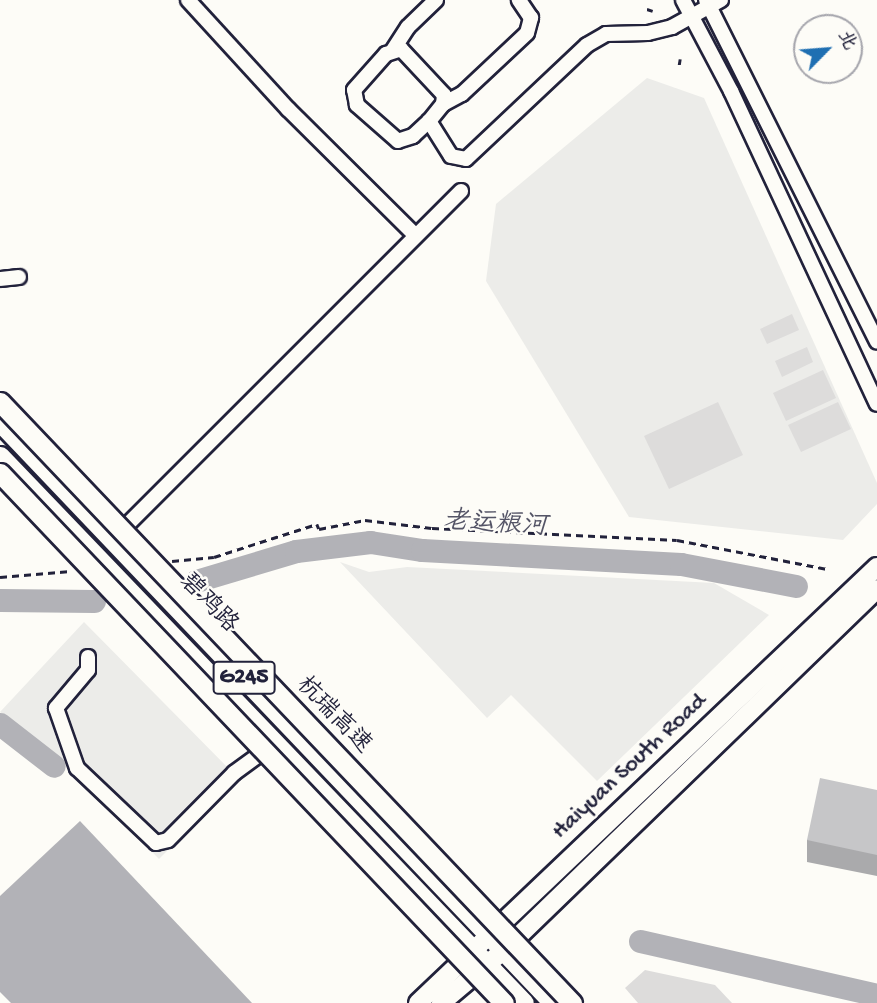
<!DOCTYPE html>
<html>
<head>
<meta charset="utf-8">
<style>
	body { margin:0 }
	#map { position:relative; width:877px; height:1003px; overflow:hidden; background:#fdfcf7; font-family:"Gochi Hand","LXGW WenKai TC",sans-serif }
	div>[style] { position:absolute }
	.built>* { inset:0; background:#ecece9 }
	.green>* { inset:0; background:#dddcdb }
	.water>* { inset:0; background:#b2b2b7 }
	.river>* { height:23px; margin:-11.5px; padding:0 11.5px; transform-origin:11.5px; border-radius:11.5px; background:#b2b2b7 }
	.path>* { height:2.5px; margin-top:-1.25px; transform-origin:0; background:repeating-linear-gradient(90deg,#22223b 0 7px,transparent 0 12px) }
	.roads { filter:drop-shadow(2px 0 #22223b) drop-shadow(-2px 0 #22223b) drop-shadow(0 2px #22223b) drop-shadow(0 -2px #22223b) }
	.minor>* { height:14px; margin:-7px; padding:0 7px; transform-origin:7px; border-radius:7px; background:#fdfcf7 }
	.major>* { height:18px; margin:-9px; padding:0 9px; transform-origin:9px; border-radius:9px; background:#fdfcf7 }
	.highway>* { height:19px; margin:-9.5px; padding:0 9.5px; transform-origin:9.5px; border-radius:9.5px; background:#fdfcf7 }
	.bridges { filter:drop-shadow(2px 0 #22223b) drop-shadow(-2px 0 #22223b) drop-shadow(0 2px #22223b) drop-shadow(0 -2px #22223b) }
	.highway-bridge>* { height:19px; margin:-9.5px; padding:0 9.5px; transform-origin:9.5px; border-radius:9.5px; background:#fdfcf7 }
	.wall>* { inset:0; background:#aaaaac }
	.building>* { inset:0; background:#c6c6c8 }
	span { translate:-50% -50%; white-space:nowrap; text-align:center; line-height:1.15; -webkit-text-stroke:5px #fdfcf7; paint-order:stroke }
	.shield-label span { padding:2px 5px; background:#fdfcf7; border:2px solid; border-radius:5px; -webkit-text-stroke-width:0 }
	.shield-label { font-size:23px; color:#22223b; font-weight:700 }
	.street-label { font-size:24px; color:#22223b }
	.water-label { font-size:26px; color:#545466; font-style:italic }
	.north { position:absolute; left:793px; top:14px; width:70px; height:70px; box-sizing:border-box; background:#fdfcf7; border:2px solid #a5a5ac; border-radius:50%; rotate:65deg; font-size:19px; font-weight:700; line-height:28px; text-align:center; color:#22223b }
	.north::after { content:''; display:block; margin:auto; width:24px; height:32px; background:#1f6fb2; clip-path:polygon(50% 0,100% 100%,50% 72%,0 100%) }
</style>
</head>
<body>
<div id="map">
	<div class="built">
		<i style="clip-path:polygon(647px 78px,704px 98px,877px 483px,877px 504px,843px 540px,629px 517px,486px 281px,496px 204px)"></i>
		<i style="clip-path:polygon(340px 562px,369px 572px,407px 567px,714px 583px,769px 615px,597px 781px,511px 695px,487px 718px)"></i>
		<i style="clip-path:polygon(84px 622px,239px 779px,159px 859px,64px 762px,0 712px)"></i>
	</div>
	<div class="green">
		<i style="clip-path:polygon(792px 314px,799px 330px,767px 344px,760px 329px)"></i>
		<i style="clip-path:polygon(807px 347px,813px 362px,782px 377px,775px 361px)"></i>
		<i style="clip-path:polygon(823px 370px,836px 398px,786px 421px,773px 393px)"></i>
		<i style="clip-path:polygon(718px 402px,743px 455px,669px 489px,644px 436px)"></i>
		<i style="clip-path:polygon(838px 402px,851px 429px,801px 452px,788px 425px)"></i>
		<i style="clip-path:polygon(645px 970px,715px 985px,732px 1003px,638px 1003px,625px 988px)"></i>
	</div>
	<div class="water">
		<i style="clip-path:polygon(80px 821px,252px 1003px,11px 1003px,0 992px,0 896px)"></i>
	</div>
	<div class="river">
		<i style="left:196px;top:581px;width:104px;rotate:-16.7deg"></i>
		<i style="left:296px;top:551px;width:75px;rotate:-6.9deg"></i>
		<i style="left:370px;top:542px;width:53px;rotate:8.7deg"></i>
		<i style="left:422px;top:550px;width:259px;rotate:3.1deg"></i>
		<i style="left:681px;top:564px;width:117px;rotate:10.8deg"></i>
		<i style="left:0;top:600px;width:94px;rotate:0.6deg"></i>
		<i style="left:0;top:724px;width:68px;rotate:37.9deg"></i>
		<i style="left:640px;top:941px;width:243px;rotate:12.8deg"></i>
	</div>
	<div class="path">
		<i style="left:647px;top:9px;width:6px;rotate:18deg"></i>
		<i style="left:679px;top:65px;width:6px;rotate:-81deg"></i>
		<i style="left:172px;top:561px;width:42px;rotate:-5.4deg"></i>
		<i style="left:214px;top:557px;width:108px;rotate:-17.8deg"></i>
		<i style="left:317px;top:524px;width:5px;rotate:68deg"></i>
		<i style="left:319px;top:529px;width:47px;rotate:-11.1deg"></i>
		<i style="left:365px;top:520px;width:67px;rotate:6.8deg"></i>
		<i style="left:432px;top:528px;width:245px;rotate:2.8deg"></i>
		<i style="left:677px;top:540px;width:153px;rotate:10.9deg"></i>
		<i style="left:0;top:577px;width:71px;rotate:-4.8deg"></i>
	</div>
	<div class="roads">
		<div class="minor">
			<i style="left:188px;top:0;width:148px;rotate:47.5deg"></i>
			<i style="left:288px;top:109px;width:180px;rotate:44.8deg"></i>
			<i style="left:683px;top:0;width:103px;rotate:62.2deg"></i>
			<i style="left:731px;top:91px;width:345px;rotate:65deg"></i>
			<i style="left:706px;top:0;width:382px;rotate:63.4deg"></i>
			<i style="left:401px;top:49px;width:63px;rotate:46.9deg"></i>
			<i style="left:444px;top:95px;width:9px;rotate:96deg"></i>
			<i style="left:443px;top:104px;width:22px;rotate:129deg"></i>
			<i style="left:429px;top:121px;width:22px;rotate:137deg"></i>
			<i style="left:413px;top:136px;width:16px;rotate:162deg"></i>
			<i style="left:398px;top:141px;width:55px;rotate:-138.7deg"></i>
			<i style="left:357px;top:105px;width:15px;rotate:-101deg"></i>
			<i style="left:354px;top:90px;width:48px;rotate:-48.4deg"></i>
			<i style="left:386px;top:54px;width:16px;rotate:-18deg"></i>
			<i style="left:393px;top:50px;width:27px;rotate:-57deg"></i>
			<i style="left:408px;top:27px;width:39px;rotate:-44deg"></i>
			<i style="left:443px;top:104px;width:21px;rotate:-28deg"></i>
			<i style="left:462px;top:94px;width:89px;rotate:-43.2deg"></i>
			<i style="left:527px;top:33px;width:16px;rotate:-75deg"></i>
			<i style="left:531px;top:18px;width:22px;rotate:-124deg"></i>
			<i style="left:429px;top:121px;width:41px;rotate:57.8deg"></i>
			<i style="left:451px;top:156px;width:15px;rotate:11deg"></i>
			<i style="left:466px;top:159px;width:166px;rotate:-43.3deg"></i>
			<i style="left:587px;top:45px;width:22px;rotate:-30deg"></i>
			<i style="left:606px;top:34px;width:42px;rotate:-1.4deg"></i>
			<i style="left:648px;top:33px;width:25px;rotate:-14deg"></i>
			<i style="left:672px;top:27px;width:56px;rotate:-28.9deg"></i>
			<i style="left:0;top:279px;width:19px;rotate:-6deg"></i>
			<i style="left:116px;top:536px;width:488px;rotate:-45deg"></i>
			<i style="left:88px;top:657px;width:13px;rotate:90deg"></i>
			<i style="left:88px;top:670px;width:50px;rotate:130.1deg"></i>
			<i style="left:56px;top:708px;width:64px;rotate:70.7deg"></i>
			<i style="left:77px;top:768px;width:109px;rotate:43.5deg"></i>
			<i style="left:156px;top:843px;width:12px;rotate:-14deg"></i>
			<i style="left:168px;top:840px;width:94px;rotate:-45.4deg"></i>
			<i style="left:234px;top:773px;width:46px;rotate:-36.1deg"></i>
		</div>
		<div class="major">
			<i style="left:418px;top:1003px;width:633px;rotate:-43.53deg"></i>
			<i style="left:441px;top:1003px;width:81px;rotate:-40deg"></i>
			<i style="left:503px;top:951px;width:520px;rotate:-44.07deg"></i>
		</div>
		<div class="highway">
			<i style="left:0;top:422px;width:802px;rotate:46.41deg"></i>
			<i style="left:0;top:456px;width:757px;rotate:46.23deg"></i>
		</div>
	</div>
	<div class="bridges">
		<div class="highway-bridge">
			<i style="left:0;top:402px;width:830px;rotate:46.42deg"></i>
			<i style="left:0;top:473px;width:731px;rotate:46.44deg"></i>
		</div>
	</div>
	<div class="wall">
		<i style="clip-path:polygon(877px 790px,877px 876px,807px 862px,807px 840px)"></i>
	</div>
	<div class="building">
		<i style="clip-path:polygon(820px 778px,877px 790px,877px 855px,807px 840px)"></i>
	</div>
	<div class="shield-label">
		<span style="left:244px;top:678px">G245</span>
	</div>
	<div class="street-label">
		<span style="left:208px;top:604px;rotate:46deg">碧鸡路</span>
		<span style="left:333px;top:716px;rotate:46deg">杭瑞高速</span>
		<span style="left:630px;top:767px;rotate:-43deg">Haiyuan South Road</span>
	</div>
	<div class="water-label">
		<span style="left:495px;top:526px;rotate:3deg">老运粮河</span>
	</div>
	<div class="north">北</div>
</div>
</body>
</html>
